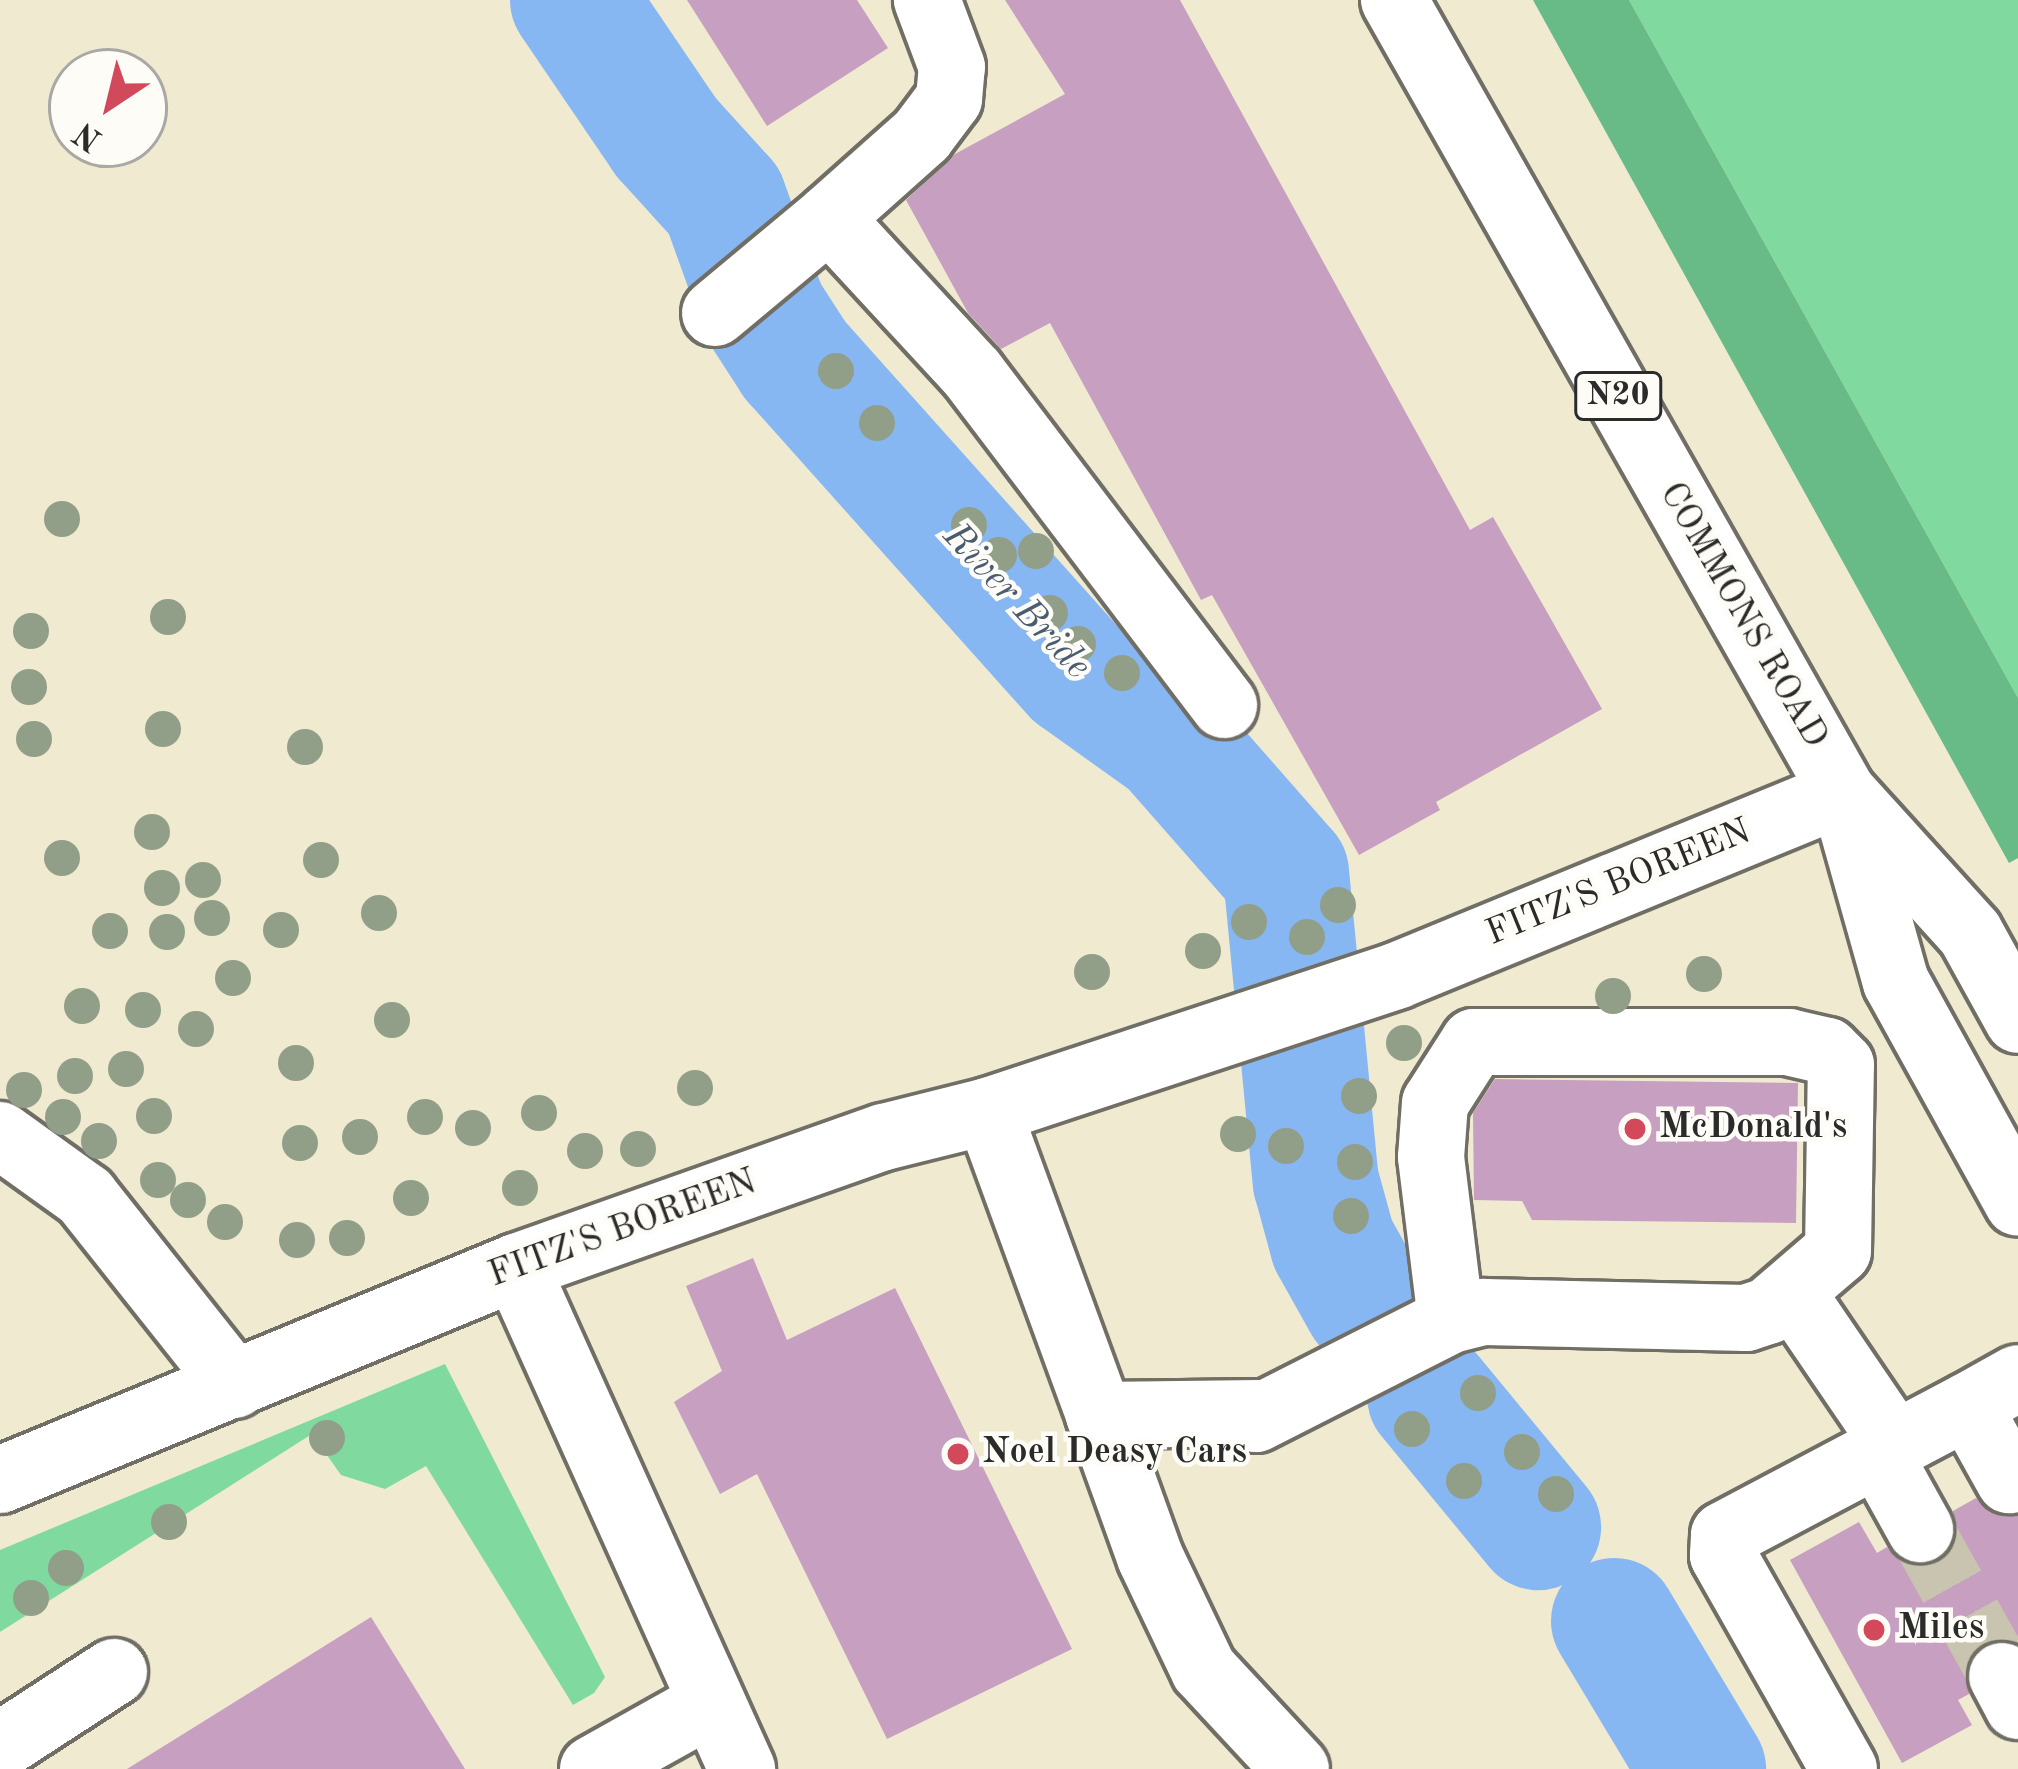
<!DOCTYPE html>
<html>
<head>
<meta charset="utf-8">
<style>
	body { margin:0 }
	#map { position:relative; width:2018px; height:1769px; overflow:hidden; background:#efead0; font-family:"Old Standard TT",serif }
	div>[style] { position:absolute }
	.green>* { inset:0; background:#80daa0 }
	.forest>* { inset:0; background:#68ba86 }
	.river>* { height:126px; margin:-63px; padding:0 63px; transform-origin:63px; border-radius:63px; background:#87b7f3 }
	.building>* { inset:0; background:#c79fc1 }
	.minor-tunnel>* { height:66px; margin-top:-33px; transform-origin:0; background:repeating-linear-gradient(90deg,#c8c4af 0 66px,transparent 0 99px) }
	.roads { filter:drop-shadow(3px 0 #706e65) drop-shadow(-3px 0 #706e65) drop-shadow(0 3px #706e65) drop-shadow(0 -3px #706e65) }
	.minor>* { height:66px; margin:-33px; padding:0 33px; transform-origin:33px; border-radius:33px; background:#fff }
	.highway>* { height:66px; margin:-33px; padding:0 33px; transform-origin:33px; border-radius:33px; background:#fff }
	.trees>* { width:36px; height:36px; margin:-18px; border-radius:50%; background:#919e88 }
	.dots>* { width:33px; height:33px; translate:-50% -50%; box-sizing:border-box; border:6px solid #fdfcf7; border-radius:50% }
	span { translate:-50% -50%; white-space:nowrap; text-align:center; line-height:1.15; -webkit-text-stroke:9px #fdfcf7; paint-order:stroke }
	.shield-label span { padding:3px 9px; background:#fdfcf7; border:3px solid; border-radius:9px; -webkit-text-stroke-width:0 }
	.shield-label { font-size:33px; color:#2b2b2b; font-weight:700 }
	.street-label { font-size:36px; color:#2b2b2b }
	.poi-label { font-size:36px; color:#2b2b2b; font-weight:700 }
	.left { translate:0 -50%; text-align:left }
	.water-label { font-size:39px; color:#4b5c71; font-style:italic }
	.north { position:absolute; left:48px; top:48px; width:120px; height:120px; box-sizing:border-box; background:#fdfcf7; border:3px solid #a9a8a5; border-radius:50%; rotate:215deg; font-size:33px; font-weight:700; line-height:48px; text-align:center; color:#2b2b2b }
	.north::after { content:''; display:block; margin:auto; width:42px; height:54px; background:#d1495b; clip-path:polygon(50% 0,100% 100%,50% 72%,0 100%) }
</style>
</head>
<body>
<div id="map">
	<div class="green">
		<i style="clip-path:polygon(1629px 0,2018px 0,2018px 698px,1813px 330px)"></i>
		<i style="clip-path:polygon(445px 1364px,605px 1677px,594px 1693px,573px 1705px,426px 1466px,385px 1489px,341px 1475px,312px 1434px,0 1632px,0 1550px)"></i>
	</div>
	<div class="forest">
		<i style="clip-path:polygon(1533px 0,1629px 0,2018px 698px,2018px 858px,2009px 863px)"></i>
	</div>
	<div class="river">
		<i style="left:573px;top:0;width:166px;rotate:55.8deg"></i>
		<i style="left:666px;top:137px;width:86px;rotate:47.8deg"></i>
		<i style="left:724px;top:201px;width:118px;rotate:70.2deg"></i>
		<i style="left:764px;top:312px;width:57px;rotate:57.1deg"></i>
		<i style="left:795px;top:360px;width:421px;rotate:48.2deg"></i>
		<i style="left:1076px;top:674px;width:117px;rotate:35.6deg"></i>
		<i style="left:1171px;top:742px;width:174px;rotate:48.7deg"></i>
		<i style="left:1286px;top:873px;width:310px;rotate:84.5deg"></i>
		<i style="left:1316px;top:1182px;width:64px;rotate:74.7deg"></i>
		<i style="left:1333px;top:1244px;width:68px;rotate:60.8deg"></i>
		<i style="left:1430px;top:1396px;width:170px;rotate:50.5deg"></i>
		<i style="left:1614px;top:1621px;width:173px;rotate:59deg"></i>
	</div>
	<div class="building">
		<i style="clip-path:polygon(687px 0,857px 0,888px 48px,767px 126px)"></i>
		<i style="clip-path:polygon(1005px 0,1180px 0,1470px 530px,1493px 517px,1602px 709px,1436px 802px,1440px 810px,1359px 855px,1212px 595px,1201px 600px,1050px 323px,1001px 349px,968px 313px,906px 200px,955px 154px,1065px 94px)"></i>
		<i style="clip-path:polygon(1495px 1079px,1798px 1083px,1796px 1223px,1532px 1220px,1522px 1201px,1474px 1200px,1473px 1113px)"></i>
		<i style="clip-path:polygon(753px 1258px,787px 1340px,895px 1288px,1072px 1649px,887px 1739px,757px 1474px,720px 1494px,674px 1402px,722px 1371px,686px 1286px)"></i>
		<i style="clip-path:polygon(1976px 1498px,1991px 1513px,2018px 1515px,2018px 1643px,1985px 1642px,1971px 1655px,1969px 1694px,1958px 1700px,1972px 1725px,1902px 1763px,1790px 1560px,1859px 1522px,1877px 1553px,1887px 1547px,1902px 1562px,1937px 1562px,1953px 1547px,1953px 1511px)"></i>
		<i style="clip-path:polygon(371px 1617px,465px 1769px,127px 1769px)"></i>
	</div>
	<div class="minor-tunnel">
		<i style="left:1920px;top:1529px;width:168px;rotate:60.8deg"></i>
	</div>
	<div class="roads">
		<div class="minor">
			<i style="left:829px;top:218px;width:125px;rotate:-41.7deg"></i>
			<i style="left:922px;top:135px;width:45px;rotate:-53.1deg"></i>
			<i style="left:949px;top:99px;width:32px;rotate:-85deg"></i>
			<i style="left:952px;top:67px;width:72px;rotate:-110.5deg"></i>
			<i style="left:715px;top:313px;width:148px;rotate:-39.8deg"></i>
			<i style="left:829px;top:218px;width:211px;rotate:47.3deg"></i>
			<i style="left:972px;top:373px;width:417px;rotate:52.8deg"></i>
			<i style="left:988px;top:1111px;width:324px;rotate:69.9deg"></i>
			<i style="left:1099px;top:1415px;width:161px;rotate:-0.7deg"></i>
			<i style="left:1260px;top:1413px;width:7px;rotate:124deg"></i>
			<i style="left:1256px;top:1419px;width:219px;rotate:-26.9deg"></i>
			<i style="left:1451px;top:1320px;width:34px;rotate:-14deg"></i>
			<i style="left:1484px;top:1312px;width:262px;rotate:1.3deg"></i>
			<i style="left:1746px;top:1318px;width:23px;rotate:-18deg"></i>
			<i style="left:1768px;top:1311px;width:92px;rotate:-40.6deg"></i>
			<i style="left:1838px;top:1251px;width:186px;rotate:-89.1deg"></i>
			<i style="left:1841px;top:1065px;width:20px;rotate:-135deg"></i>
			<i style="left:1827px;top:1051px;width:39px;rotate:-167deg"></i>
			<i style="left:1789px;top:1042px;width:315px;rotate:180deg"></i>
			<i style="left:1474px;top:1042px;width:72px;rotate:122.6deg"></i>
			<i style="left:1435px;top:1103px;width:54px;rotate:94.2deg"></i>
			<i style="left:1431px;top:1157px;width:164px;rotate:83deg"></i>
			<i style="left:0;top:1135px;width:105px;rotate:35.7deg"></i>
			<i style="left:85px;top:1196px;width:241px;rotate:51.6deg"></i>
			<i style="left:516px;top:1267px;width:551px;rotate:65.76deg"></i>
			<i style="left:1792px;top:1293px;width:185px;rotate:55.8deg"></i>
			<i style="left:1968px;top:1406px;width:57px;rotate:-29.2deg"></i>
			<i style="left:1099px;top:1415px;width:151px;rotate:70.2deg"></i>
			<i style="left:1150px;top:1557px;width:125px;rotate:64.5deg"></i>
			<i style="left:1204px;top:1670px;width:135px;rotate:47.1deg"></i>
			<i style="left:1879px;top:1455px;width:85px;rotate:61deg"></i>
			<i style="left:0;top:1480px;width:558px;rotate:-22.43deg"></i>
			<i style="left:516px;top:1267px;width:390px;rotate:-19.5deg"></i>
			<i style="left:884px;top:1137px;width:107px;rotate:-14deg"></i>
			<i style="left:988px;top:1111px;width:430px;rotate:-18.3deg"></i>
			<i style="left:1396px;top:976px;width:483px;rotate:-22.3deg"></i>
			<i style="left:2002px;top:1676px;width:34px;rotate:62deg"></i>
			<i style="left:0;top:1746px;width:136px;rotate:-33deg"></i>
			<i style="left:593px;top:1769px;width:135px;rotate:-29.2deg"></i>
			<i style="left:1844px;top:1769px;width:246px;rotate:-119.5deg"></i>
			<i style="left:1723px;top:1555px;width:20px;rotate:-87deg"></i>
			<i style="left:1724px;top:1535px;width:276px;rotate:-27.9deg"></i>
			<i style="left:1968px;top:1406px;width:85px;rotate:61deg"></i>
		</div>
		<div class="highway">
			<i style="left:1394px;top:0;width:911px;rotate:60.48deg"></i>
			<i style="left:1843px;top:793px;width:189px;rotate:47.8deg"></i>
			<i style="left:1970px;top:933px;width:99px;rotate:61.1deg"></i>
			<i style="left:1847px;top:808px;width:181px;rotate:74.3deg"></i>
			<i style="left:1896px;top:982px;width:252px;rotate:61.1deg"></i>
		</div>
	</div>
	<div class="trees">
		<i style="left:836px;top:371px"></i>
		<i style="left:877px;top:423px"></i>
		<i style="left:62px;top:519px"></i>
		<i style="left:969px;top:525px"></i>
		<i style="left:1036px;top:551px"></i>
		<i style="left:999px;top:555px"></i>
		<i style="left:1050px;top:613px"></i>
		<i style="left:168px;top:617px"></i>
		<i style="left:31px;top:631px"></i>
		<i style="left:1078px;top:644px"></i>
		<i style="left:1122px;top:673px"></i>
		<i style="left:29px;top:687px"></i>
		<i style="left:163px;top:729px"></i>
		<i style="left:34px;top:739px"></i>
		<i style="left:305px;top:747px"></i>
		<i style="left:152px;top:832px"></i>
		<i style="left:62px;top:858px"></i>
		<i style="left:321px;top:860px"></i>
		<i style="left:203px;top:880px"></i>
		<i style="left:162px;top:888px"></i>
		<i style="left:1338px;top:905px"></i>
		<i style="left:379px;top:913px"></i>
		<i style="left:212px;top:918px"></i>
		<i style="left:1249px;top:922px"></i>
		<i style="left:281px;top:930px"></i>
		<i style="left:110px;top:931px"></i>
		<i style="left:167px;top:932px"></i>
		<i style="left:1307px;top:937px"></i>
		<i style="left:1203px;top:951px"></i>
		<i style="left:1092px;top:972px"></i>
		<i style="left:1704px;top:974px"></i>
		<i style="left:233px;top:978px"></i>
		<i style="left:1613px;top:996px"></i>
		<i style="left:82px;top:1006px"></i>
		<i style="left:143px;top:1010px"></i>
		<i style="left:392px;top:1020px"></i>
		<i style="left:196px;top:1029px"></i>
		<i style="left:1404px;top:1043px"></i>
		<i style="left:296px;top:1063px"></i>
		<i style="left:126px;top:1069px"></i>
		<i style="left:75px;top:1076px"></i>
		<i style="left:695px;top:1088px"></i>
		<i style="left:24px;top:1090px"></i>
		<i style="left:1359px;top:1096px"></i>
		<i style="left:539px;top:1113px"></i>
		<i style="left:154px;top:1116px"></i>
		<i style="left:63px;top:1117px"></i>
		<i style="left:425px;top:1117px"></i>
		<i style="left:473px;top:1128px"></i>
		<i style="left:1238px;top:1134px"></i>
		<i style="left:360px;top:1137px"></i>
		<i style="left:99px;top:1141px"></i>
		<i style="left:300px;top:1143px"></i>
		<i style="left:1286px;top:1146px"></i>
		<i style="left:638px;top:1149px"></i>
		<i style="left:585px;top:1151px"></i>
		<i style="left:1355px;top:1162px"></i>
		<i style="left:158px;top:1180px"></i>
		<i style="left:520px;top:1188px"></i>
		<i style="left:411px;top:1198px"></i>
		<i style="left:188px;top:1200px"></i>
		<i style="left:1351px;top:1216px"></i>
		<i style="left:225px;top:1222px"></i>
		<i style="left:347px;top:1238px"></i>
		<i style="left:297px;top:1240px"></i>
		<i style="left:1478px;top:1393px"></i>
		<i style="left:1412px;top:1429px"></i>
		<i style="left:327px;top:1438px"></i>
		<i style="left:1522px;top:1452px"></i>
		<i style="left:1464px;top:1481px"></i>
		<i style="left:1556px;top:1494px"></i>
		<i style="left:169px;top:1522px"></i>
		<i style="left:66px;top:1568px"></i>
		<i style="left:31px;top:1598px"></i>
	</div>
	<div class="dots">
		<i style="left:1635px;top:1129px;background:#d1495b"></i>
		<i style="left:958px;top:1454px;background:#d1495b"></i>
		<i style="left:1874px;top:1630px;background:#d1495b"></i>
	</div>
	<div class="shield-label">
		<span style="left:1618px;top:396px">N20</span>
	</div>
	<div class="street-label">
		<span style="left:1742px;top:616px;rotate:60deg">COMMONS ROAD</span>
		<span style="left:1619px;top:884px;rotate:-22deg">FITZ'S BOREEN</span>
		<span style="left:623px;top:1230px;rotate:-20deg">FITZ'S BOREEN</span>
	</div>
	<div class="poi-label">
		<span class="left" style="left:1659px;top:1129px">McDonald's</span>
		<span class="left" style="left:982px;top:1454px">Noel Deasy Cars</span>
		<span class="left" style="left:1898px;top:1630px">Miles</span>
	</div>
	<div class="water-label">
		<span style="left:1016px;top:602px;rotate:47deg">River Bride</span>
	</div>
	<div class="north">N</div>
</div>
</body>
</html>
